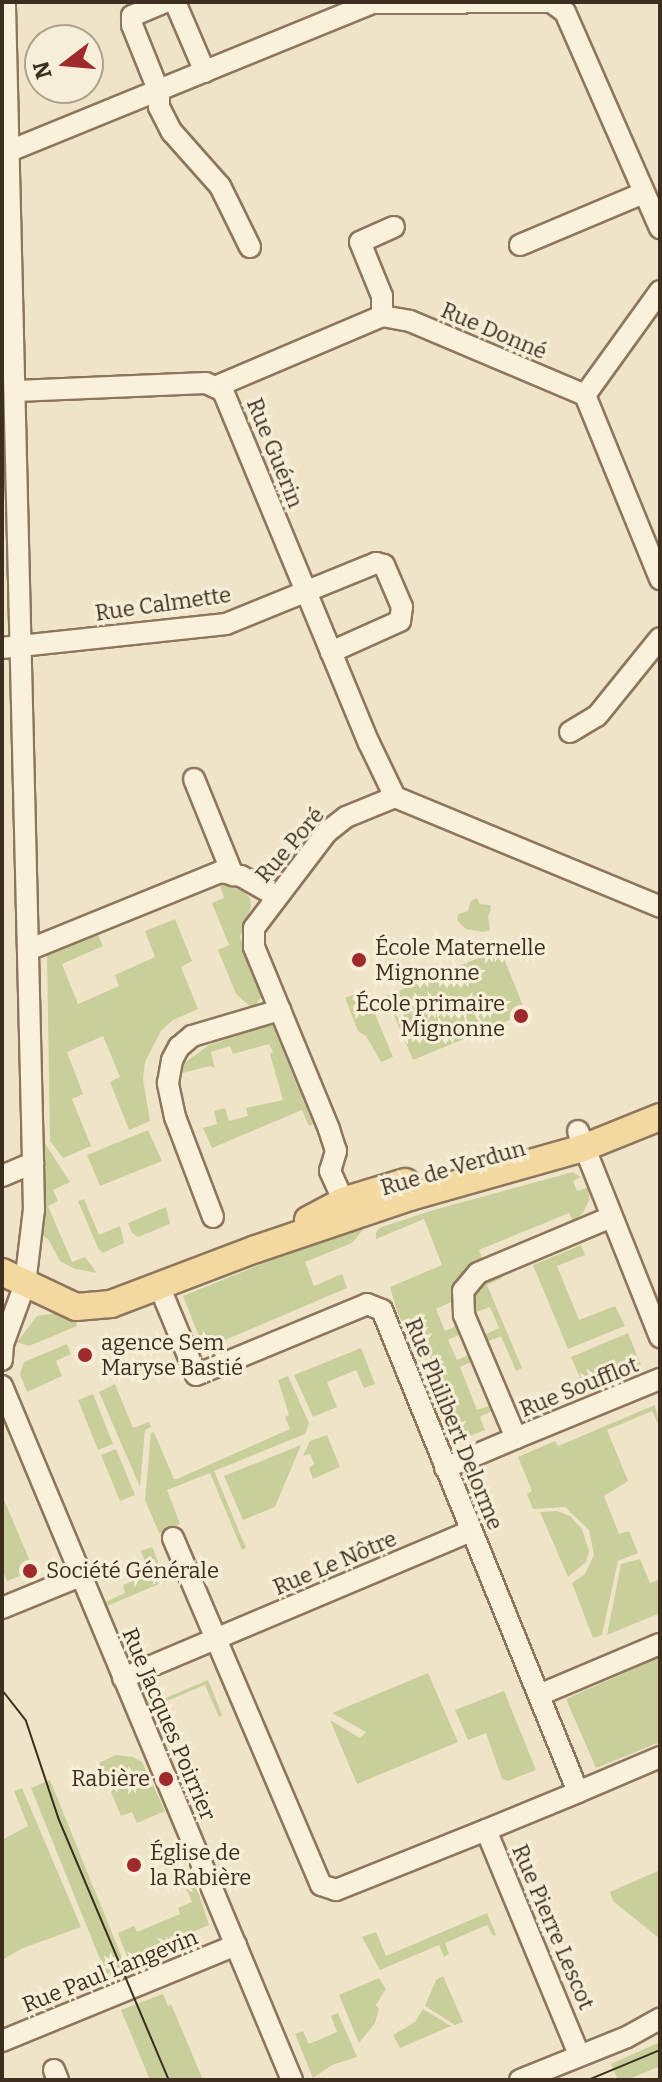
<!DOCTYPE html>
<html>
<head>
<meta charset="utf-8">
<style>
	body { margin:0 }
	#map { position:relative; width:662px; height:2082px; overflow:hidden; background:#f0e4c8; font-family:Bitter,serif }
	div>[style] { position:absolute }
	.green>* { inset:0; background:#c9cf9b }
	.roads { filter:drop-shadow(2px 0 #8d765c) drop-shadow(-2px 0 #8d765c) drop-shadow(0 2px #8d765c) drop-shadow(0 -2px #8d765c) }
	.minor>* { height:20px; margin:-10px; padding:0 10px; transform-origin:10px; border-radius:10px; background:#faf1dc }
	.major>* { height:26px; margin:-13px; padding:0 13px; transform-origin:13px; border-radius:13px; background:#f3d9a0 }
	.tram>* { height:2px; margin:-1px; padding:0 1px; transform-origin:1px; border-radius:1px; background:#3d2e20 }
	.dots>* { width:22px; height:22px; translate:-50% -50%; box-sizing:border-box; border:4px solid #f7eed8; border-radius:50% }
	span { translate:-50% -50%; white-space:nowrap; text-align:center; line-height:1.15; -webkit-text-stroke:6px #f7eed8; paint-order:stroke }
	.street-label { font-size:22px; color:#3d2e20 }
	.poi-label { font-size:22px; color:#3d2e20 }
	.left { translate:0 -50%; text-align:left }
	.right { translate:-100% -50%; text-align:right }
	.frame { position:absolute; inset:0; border:4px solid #3d2e20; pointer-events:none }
	.north { position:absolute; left:24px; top:24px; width:80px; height:80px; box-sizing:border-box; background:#f7eed8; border:2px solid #ada18e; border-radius:50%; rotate:254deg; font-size:22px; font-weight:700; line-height:32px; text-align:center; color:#3d2e20 }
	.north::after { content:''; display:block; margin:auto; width:28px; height:36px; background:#9e2a2b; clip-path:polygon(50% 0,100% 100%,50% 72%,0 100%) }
</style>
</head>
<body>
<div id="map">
	<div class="green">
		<i style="clip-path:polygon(223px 884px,243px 891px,250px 898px,251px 907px,240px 937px,261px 997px,253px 1009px,236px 994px,218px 950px,229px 945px,212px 903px,224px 898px,220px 885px)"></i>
		<i style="clip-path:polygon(477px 898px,480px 904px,490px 905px,491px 910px,488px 916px,490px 930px,483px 932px,466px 929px,457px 920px,458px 914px,468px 911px,471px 901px)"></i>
		<i style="clip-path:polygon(175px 919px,192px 961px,181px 967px,198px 1009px,173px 1020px,161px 1031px,145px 1062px,143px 1079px,150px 1121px,129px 1130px,110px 1082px,120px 1077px,103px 1036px,67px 1052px,83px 1094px,72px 1099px,91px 1146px,63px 1158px,50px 1141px,47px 955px,98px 935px,103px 946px,62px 964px,78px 1004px,119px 986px,115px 975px,155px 957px,145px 931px)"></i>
		<i style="clip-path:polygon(500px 949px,526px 1013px,413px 1060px,386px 996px)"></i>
		<i style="clip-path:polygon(365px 990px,393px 1057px,381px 1062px,366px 1036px,358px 1031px,345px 998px)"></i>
		<i style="clip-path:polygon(272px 1024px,313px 1124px,309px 1126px,302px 1110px,212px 1148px,203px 1128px,217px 1124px,214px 1111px,225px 1108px,229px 1121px,248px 1116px,246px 1108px,283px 1100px,270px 1054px,273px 1052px,269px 1044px,233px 1054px,230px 1046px,211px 1052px,215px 1068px,210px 1066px,183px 1073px,183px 1064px,209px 1045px)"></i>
		<i style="clip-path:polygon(148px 1130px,162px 1161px,100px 1186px,87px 1155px)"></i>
		<i style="clip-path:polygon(44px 1142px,70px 1182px,53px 1190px,58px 1201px,48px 1206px,72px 1262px,85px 1257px,97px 1273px,75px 1269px,60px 1261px,48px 1239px,40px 1234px,41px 1143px)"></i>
		<i style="clip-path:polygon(573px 1172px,581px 1177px,573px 1181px,577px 1191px,589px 1187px,589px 1200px,583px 1213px,573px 1221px,569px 1213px,479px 1250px,484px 1264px,455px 1300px,436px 1309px,445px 1331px,459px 1325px,463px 1333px,448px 1340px,457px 1360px,471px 1354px,474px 1361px,460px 1367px,477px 1410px,492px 1405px,494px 1410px,480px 1417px,485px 1430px,455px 1442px,397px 1311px,390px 1287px,442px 1265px,424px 1219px,376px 1239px,376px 1233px,379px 1228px,430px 1211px)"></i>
		<i style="clip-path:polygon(84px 1199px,99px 1235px,120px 1226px,124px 1243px,103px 1253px,98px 1248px,78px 1201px)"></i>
		<i style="clip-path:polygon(166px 1207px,170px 1224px,138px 1237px,132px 1233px,128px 1223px)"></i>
		<i style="clip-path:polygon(372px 1219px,352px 1243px,305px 1262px,314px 1286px,342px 1274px,347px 1288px,204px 1349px,183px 1296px)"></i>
		<i style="clip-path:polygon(581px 1245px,585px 1255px,557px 1266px,579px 1320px,615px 1306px,625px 1326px,568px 1349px,533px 1265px)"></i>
		<i style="clip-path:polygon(500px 1273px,502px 1278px,487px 1285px,522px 1368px,516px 1371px,501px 1336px,487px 1342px,484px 1335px,499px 1328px,490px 1307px,474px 1313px,471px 1304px,474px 1290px,482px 1280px)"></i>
		<i style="clip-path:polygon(56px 1313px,77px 1315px,77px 1326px,29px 1346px,17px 1342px,37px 1316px)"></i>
		<i style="clip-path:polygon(628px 1333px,641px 1365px,570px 1395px,568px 1391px,583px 1384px,571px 1357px)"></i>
		<i style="clip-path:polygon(67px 1344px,71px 1354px,56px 1361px,62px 1376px,27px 1392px,20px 1374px,24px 1362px)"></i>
		<i style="clip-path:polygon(361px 1348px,375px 1384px,364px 1388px,356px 1370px,327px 1382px,337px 1407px,313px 1417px,294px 1375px)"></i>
		<i style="clip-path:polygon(288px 1376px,309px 1423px,305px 1434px,214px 1471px,246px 1548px,242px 1550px,210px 1473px,167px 1490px,180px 1524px,159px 1533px,145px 1500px,151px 1433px,154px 1432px,174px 1479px,177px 1479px,290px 1429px,285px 1417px,289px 1415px,278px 1380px)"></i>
		<i style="clip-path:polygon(115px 1384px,133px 1428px,149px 1422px,151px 1427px,145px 1430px,140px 1487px,99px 1392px)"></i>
		<i style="clip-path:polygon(93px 1394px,113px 1444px,98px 1450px,78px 1400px)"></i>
		<i style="clip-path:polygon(655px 1405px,660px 1428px,652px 1411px,607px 1430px,628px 1481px,604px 1496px,619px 1534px,629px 1531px,638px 1553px,618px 1561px,602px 1635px,593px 1638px,572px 1583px,585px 1574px,594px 1555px,589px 1530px,565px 1507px,533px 1509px,527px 1494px,532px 1491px,518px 1457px,555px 1441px,558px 1446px)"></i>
		<i style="clip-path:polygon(327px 1435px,340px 1467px,313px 1479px,309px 1468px,314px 1464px,310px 1454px,303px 1456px,310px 1441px)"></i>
		<i style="clip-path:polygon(301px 1445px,275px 1507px,243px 1520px,224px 1476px)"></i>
		<i style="clip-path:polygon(116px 1449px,135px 1495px,120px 1501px,101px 1455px)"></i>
		<i style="clip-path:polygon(2px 1495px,32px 1566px,25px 1569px,27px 1573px,7px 1581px,2px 1568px)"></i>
		<i style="clip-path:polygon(557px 1511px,570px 1516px,582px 1529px,589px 1551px,586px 1562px,568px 1577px,540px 1512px)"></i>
		<i style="clip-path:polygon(152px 1547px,166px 1581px,105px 1607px,103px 1603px,125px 1593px,123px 1585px,150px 1574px,141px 1551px)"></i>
		<i style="clip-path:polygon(640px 1559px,650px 1583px,660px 1579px,660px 1613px,607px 1635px,621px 1564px)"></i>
		<i style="clip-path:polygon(660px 1657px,660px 1742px,596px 1768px,566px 1699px)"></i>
		<i style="clip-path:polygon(428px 1673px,458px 1742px,357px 1784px,330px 1720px,360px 1738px,366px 1732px,332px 1713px)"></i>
		<i style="clip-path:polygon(208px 1680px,222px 1715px,219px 1717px,205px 1685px,162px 1703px,199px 1793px,195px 1795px,156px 1702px)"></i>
		<i style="clip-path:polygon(504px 1691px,536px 1770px,508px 1781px,502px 1779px,486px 1733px,468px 1740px,455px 1710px)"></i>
		<i style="clip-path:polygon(116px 1755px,133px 1757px,142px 1762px,165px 1811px,137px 1823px,132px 1812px,121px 1816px,99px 1763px)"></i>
		<i style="clip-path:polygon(50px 1780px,127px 1970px,108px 1979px,31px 1788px)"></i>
		<i style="clip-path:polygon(22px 1788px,81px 1927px,21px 1949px,2px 1960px,2px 1840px,28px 1826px,14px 1791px)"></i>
		<i style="clip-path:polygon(660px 1870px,660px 1939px,613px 1901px,610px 1892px)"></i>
		<i style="clip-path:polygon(195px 1882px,209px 1925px,128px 1959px,118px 1933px,134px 1926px,137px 1932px,180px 1914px,178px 1908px,192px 1902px,185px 1886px)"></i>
		<i style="clip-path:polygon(487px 1913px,496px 1935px,493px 1936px,487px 1925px,445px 1943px,449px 1954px,444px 1957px,439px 1945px,380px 1970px,362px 1937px,376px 1932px,386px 1956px)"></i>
		<i style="clip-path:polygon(443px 1976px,463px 2022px,455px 2025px,425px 2006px,436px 1980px)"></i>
		<i style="clip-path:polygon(379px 1978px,386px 1989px,376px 2005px,379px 2009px,375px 2023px,359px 2043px,339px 1995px)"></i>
		<i style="clip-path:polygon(163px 1994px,168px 2006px,171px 2004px,203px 2080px,150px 2080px,121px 2010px)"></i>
		<i style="clip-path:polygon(423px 2009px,451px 2026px,400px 2048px,393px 2035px,415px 2022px)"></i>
		<i style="clip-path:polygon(338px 2013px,357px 2057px,332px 2065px,313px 2078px,295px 2034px,303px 2031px,309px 2044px,337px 2032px,331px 2016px)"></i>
		<i style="clip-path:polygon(660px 2042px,660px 2066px,627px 2080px,618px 2080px,611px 2064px)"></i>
	</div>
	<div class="roads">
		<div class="minor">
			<i style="left:2px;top:2px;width:5px;rotate:53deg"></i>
			<i style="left:5px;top:6px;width:1157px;rotate:88.61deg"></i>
			<i style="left:165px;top:2px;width:36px;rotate:157deg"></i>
			<i style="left:132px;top:16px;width:9px;rotate:90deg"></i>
			<i style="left:132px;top:25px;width:72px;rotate:68.1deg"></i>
			<i style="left:159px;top:92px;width:15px;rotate:90deg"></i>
			<i style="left:159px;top:107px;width:28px;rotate:63deg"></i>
			<i style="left:172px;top:132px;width:72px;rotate:48.4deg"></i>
			<i style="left:220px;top:186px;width:68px;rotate:63.8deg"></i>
			<i style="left:175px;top:2px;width:76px;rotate:66.8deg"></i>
			<i style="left:551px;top:2px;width:17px;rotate:36deg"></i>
			<i style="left:565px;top:12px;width:236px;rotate:66.3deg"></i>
			<i style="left:7px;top:152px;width:394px;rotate:-22.2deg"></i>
			<i style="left:372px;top:3px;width:176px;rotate:-0.3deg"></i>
			<i style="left:520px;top:245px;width:134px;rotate:-22.8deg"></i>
			<i style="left:660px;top:291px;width:128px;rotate:125.8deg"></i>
			<i style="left:585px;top:395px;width:199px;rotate:67.8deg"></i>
			<i style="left:382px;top:316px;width:20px;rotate:-90deg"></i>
			<i style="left:382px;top:296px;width:58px;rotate:-112.2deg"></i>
			<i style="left:360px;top:242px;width:37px;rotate:-24deg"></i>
			<i style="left:215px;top:387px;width:181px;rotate:-23deg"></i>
			<i style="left:382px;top:316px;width:28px;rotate:10deg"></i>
			<i style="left:410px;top:321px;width:190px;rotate:22.9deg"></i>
			<i style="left:16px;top:391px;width:190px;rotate:-2.4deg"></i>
			<i style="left:206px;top:383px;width:19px;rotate:25deg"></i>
			<i style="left:223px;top:391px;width:381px;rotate:67.5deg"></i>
			<i style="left:369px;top:743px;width:60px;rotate:64.3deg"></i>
			<i style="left:2px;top:648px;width:225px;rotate:-6.1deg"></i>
			<i style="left:226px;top:624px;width:162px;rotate:-22.1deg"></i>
			<i style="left:376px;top:563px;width:8px;rotate:14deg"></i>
			<i style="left:384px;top:565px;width:46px;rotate:66.8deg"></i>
			<i style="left:402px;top:607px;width:14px;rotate:98deg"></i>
			<i style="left:400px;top:621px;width:76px;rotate:155.8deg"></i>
			<i style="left:570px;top:732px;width:31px;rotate:-31deg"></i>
			<i style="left:597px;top:716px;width:100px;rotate:-51.1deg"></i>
			<i style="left:194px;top:779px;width:104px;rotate:67.9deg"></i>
			<i style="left:28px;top:950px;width:207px;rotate:-22.1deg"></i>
			<i style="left:220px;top:872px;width:21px;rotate:11deg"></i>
			<i style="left:241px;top:876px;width:40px;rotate:29.7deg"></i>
			<i style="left:578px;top:1131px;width:222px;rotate:68.3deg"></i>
			<i style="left:2px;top:1176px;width:34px;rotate:-23deg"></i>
			<i style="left:33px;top:1163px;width:46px;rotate:88.8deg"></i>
			<i style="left:34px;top:1209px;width:76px;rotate:96.8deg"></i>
			<i style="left:25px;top:1284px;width:64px;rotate:110.1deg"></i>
			<i style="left:3px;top:1344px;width:16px;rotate:94deg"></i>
			<i style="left:348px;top:1211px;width:44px;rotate:-114.2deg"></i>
			<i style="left:330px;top:1171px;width:21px;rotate:-73deg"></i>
			<i style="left:336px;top:1151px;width:23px;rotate:-108deg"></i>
			<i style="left:329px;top:1129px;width:197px;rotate:-112.4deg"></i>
			<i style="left:254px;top:947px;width:19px;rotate:-90deg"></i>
			<i style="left:254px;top:928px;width:121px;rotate:-52.8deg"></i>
			<i style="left:327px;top:832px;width:24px;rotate:-38deg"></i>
			<i style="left:346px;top:817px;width:53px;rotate:-22.2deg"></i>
			<i style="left:395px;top:797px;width:287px;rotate:22.5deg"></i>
			<i style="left:213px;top:1217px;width:107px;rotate:-110.8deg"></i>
			<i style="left:175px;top:1117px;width:35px;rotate:-102deg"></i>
			<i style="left:168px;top:1083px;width:23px;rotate:-80deg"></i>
			<i style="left:172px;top:1060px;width:15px;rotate:-62deg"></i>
			<i style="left:179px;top:1047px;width:17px;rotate:-40deg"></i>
			<i style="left:192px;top:1036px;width:92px;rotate:-16.5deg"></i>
			<i style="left:160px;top:1288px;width:94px;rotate:67.5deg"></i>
			<i style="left:196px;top:1375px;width:185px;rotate:-22.5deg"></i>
			<i style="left:367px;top:1304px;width:16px;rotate:22deg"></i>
			<i style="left:382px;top:1310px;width:520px;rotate:67.87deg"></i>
			<i style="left:578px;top:1792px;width:89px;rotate:-23.1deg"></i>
			<i style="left:2px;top:1386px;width:752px;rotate:67.32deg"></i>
			<i style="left:516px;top:1438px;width:156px;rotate:-22.3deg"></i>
			<i style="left:445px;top:1468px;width:77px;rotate:-22.9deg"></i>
			<i style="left:516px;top:1438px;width:134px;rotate:-112.9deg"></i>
			<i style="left:464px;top:1315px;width:24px;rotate:-92deg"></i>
			<i style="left:463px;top:1291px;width:23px;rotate:-50deg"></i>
			<i style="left:478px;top:1273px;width:144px;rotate:-22.8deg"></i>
			<i style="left:173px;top:1538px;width:377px;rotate:66.9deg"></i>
			<i style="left:321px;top:1885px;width:16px;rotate:18deg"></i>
			<i style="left:336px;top:1890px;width:162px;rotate:-21.8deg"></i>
			<i style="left:486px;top:1830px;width:243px;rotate:67.5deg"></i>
			<i style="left:2px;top:1608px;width:84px;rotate:-22.3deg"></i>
			<i style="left:123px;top:1678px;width:378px;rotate:-22.9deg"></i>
			<i style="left:539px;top:1695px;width:131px;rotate:-22.9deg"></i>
			<i style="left:486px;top:1830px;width:100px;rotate:-22.4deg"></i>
			<i style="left:2px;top:2041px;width:253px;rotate:-22.3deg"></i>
			<i style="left:54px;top:2070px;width:11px;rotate:68deg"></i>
			<i style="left:520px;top:2080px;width:115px;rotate:-21.9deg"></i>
			<i style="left:627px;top:2037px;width:38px;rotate:-29deg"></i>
		</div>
		<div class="major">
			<i style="left:308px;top:1220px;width:40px;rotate:-28deg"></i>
			<i style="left:343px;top:1201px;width:65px;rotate:-17deg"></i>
			<i style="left:2px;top:1272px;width:82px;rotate:25.3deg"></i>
			<i style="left:76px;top:1307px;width:35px;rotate:-5deg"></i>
			<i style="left:111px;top:1304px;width:155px;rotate:-20.8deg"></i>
			<i style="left:256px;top:1249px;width:163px;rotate:-18.7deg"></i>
			<i style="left:410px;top:1197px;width:180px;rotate:-15.8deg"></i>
			<i style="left:583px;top:1148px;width:83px;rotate:-21.9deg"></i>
		</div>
	</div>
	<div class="tram">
		<i style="left:2px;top:1690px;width:39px;rotate:52deg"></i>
		<i style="left:26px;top:1721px;width:104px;rotate:71.6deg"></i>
		<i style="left:59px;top:1820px;width:282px;rotate:67.1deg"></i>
		<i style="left:588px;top:2080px;width:78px;rotate:-22.6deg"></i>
	</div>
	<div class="dots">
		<i style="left:359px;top:960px;background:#9e2a2b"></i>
		<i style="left:521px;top:1016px;background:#9e2a2b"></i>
		<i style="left:85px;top:1355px;background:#9e2a2b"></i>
		<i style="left:30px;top:1571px;background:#9e2a2b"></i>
		<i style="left:166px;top:1779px;background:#9e2a2b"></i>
		<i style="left:134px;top:1865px;background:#9e2a2b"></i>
	</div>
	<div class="street-label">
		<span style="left:494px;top:331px;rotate:23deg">Rue Donné</span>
		<span style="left:275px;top:453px;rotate:68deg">Rue Guérin</span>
		<span style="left:163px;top:604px;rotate:-8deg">Rue Calmette</span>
		<span style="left:290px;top:845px;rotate:-49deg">Rue Poré</span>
		<span style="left:453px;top:1168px;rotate:-16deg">Rue de Verdun</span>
		<span style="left:579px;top:1387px;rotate:-22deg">Rue Soufflot</span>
		<span style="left:454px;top:1424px;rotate:68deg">Rue Philibert Delorme</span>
		<span style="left:335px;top:1563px;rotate:-23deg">Rue Le Nôtre</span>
		<span style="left:169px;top:1724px;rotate:67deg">Rue Jacques Poirrier</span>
		<span style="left:553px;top:1927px;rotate:67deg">Rue Pierre Lescot</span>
		<span style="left:110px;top:1971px;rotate:-22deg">Rue Paul Langevin</span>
	</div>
	<div class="poi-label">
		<span class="left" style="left:375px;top:960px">École Maternelle<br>Mignonne</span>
		<span class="right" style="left:505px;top:1016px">École primaire<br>Mignonne</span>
		<span class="left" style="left:101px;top:1355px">agence Sem<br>Maryse Bastié</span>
		<span class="left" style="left:46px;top:1571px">Société Générale</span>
		<span class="right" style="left:150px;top:1779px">Rabière</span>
		<span class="left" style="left:150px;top:1865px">Église de<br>la Rabière</span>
	</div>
	<div class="frame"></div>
	<div class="north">N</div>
</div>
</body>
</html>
